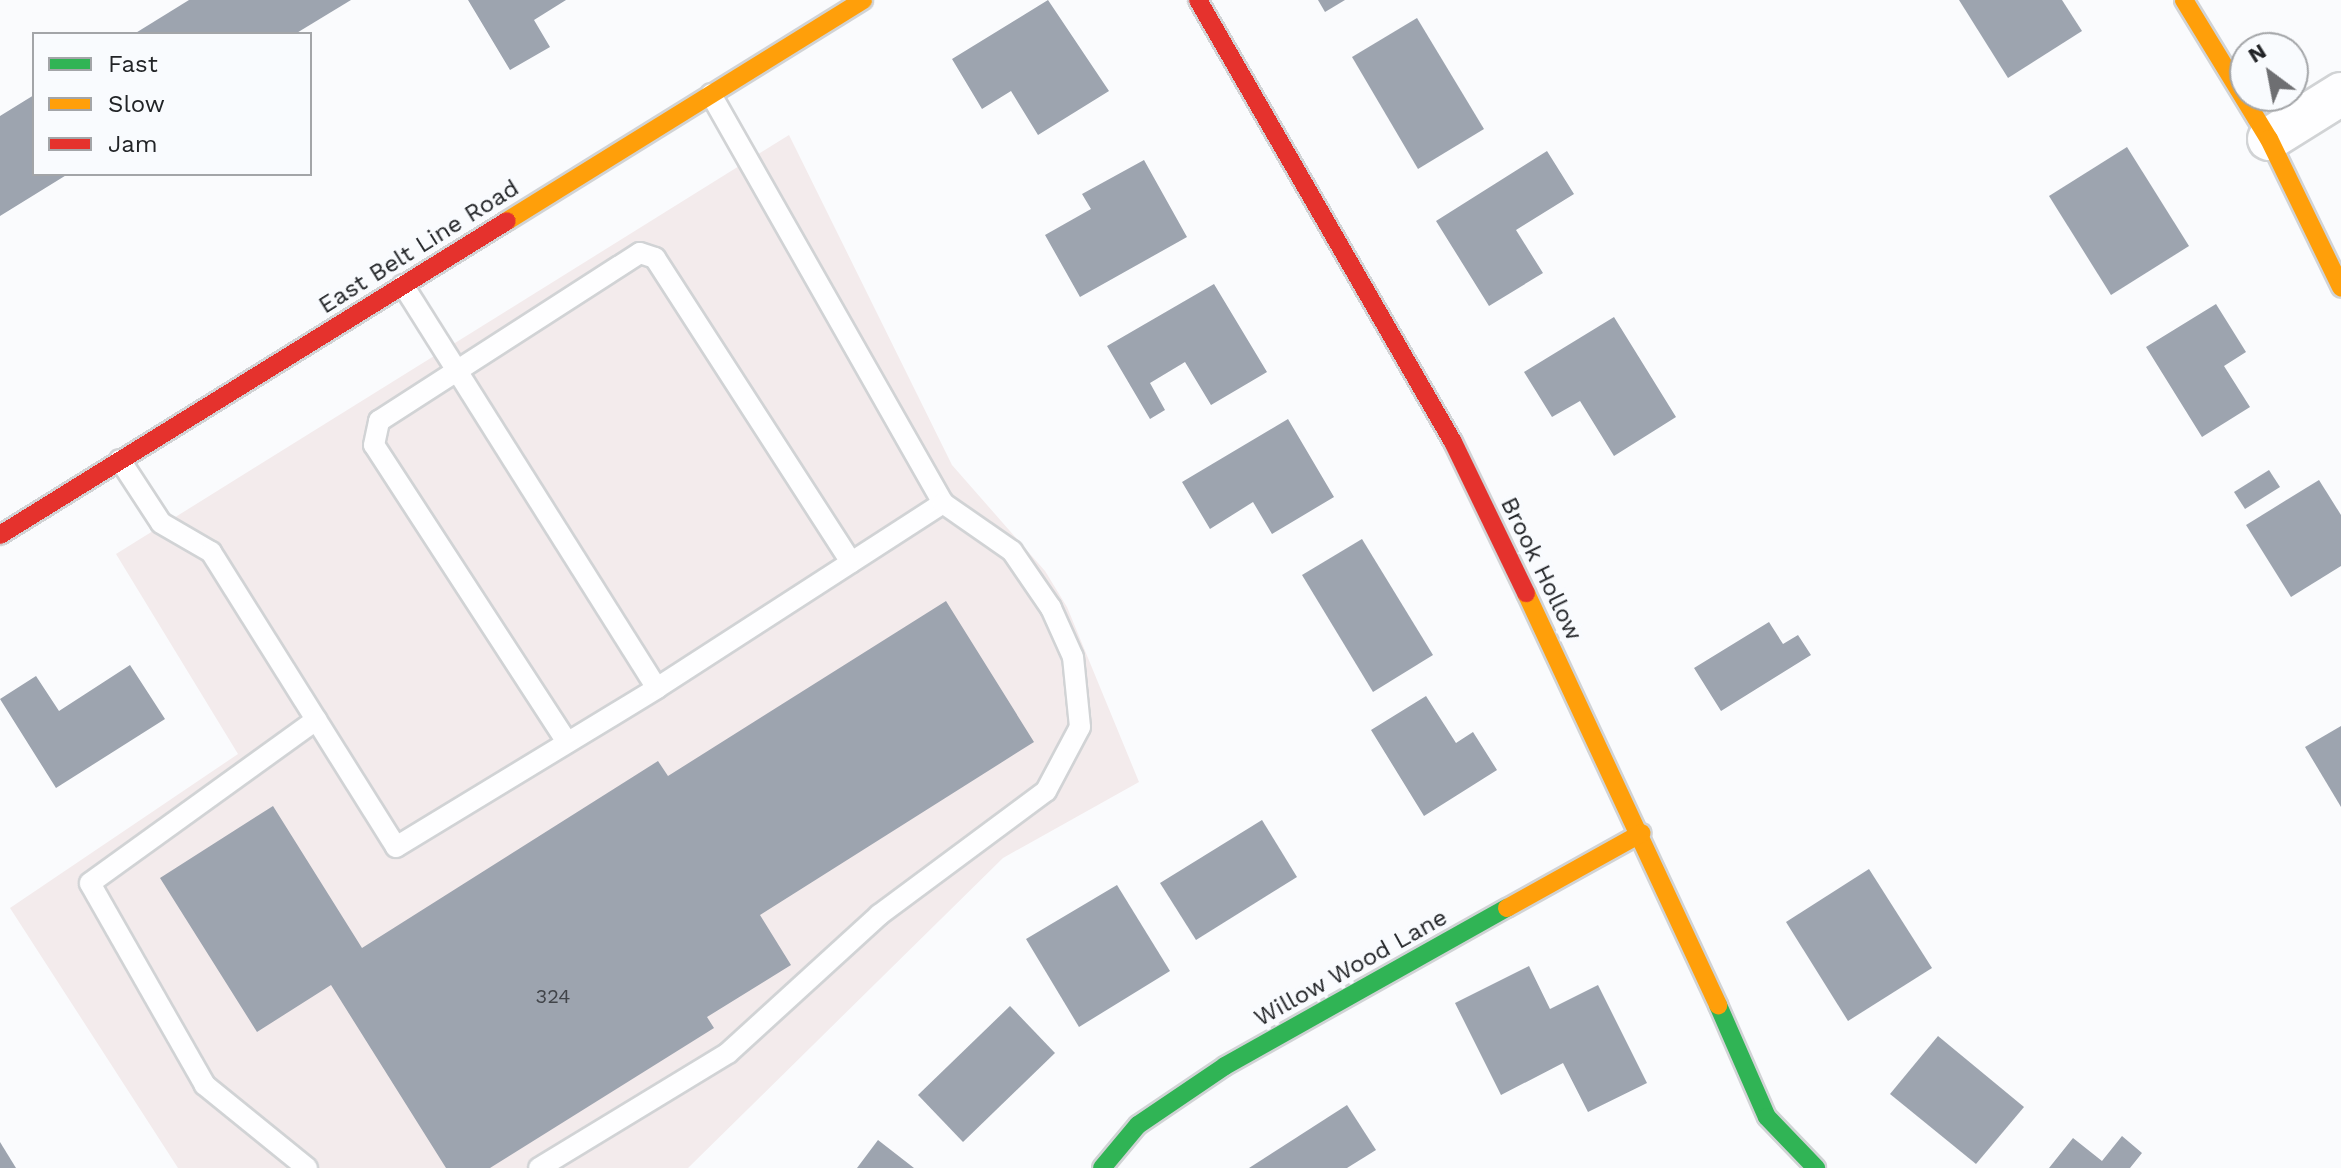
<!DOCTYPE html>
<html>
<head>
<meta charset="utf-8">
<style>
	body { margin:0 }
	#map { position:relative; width:2341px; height:1168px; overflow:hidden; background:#fafbfd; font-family:"Work Sans",sans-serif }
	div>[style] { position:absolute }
	.commercial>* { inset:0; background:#f3ebec }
	.building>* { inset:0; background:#9da4af }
	.roads { filter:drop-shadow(2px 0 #d1d3d5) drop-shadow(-2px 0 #d1d3d5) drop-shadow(0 2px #d1d3d5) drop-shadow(0 -2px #d1d3d5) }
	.lane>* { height:20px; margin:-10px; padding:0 10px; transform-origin:10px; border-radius:10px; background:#fefeff }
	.street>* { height:42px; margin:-21px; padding:0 21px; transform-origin:21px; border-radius:21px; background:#fefeff }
	.fast>* { height:18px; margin:-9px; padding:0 9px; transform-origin:9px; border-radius:9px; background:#30b455 }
	.slow>* { height:18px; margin:-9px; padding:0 9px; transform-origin:9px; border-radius:9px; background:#ff9f0a }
	.jam>* { height:18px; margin:-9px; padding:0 9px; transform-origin:9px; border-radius:9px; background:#e5322d }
	span { translate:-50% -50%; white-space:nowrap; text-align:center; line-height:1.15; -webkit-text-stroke:8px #f9fbfe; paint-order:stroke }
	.number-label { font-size:20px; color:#414449 }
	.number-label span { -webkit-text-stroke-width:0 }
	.street-label { font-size:24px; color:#222427 }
	.legend { position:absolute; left:32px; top:32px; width:280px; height:144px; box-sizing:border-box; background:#f9fbfe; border:2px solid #a3a5a8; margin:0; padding:10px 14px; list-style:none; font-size:24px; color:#222427 }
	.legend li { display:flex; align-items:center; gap:16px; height:40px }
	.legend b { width:40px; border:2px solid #a3a5a8 }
	.north { position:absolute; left:2229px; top:32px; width:80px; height:80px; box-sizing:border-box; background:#f9fbfe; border:2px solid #a3a5a8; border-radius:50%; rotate:328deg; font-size:22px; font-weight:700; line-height:32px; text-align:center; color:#222427 }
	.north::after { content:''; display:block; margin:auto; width:28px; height:36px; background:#6e6f72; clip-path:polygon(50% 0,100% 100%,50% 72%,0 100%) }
</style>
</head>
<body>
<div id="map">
	<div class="commercial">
		<i style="clip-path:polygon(789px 135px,952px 465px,1045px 571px,1067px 607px,1139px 782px,1003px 858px,688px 1168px,178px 1168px,10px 908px,238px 754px,116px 554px)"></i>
	</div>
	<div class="building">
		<i style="clip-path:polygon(189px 0,351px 0,295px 34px,134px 34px)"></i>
		<i style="clip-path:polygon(468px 0,566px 0,534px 20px,550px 47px,510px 70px)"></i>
		<i style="clip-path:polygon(1048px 0,1109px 91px,1038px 135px,1011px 91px,982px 109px,952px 59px)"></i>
		<i style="clip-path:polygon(1318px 0,1345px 0,1325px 12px)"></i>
		<i style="clip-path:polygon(1959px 0,2062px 0,2082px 31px,2008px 78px)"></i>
		<i style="clip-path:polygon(1417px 18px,1484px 129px,1418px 169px,1352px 57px)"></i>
		<i style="clip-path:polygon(34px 95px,34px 174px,68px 174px,0 216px,0 116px)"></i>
		<i style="clip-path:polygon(2127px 147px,2189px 246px,2111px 295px,2049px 196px)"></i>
		<i style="clip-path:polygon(1547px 151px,1574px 194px,1516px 230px,1543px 273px,1489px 306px,1436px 221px)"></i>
		<i style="clip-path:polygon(1144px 160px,1187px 237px,1080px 297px,1045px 235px,1091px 209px,1082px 194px)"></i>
		<i style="clip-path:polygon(1214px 284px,1267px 372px,1211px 405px,1185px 362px,1150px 383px,1165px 410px,1150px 419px,1107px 346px)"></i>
		<i style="clip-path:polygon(2216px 304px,2246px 352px,2224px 366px,2250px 407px,2202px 437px,2146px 347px)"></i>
		<i style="clip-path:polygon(1614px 317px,1676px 417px,1614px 456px,1580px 401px,1552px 417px,1524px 372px)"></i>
		<i style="clip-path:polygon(1288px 419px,1334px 497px,1272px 534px,1253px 502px,1210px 529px,1182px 482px)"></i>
		<i style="clip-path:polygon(2269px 470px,2280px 487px,2245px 509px,2234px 492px)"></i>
		<i style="clip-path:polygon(2319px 480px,2341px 515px,2341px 566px,2291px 597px,2246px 525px)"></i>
		<i style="clip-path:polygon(1362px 539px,1433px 655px,1373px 692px,1302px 575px)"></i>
		<i style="clip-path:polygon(946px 601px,1034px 742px,760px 915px,791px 965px,707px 1017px,714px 1028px,490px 1168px,446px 1168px,331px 985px,257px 1032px,160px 878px,273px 806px,362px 948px,658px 761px,668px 776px)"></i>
		<i style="clip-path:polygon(1769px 622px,1783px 644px,1798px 635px,1811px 655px,1721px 711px,1694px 668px)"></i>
		<i style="clip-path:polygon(130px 665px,165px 719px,56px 788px,0 699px,36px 676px,59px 711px)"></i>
		<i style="clip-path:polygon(1426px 696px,1456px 743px,1473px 732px,1497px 770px,1424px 816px,1371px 730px)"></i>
		<i style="clip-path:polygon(2341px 726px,2341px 807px,2305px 747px)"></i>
		<i style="clip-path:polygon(1262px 820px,1297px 877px,1196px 940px,1160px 883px)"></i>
		<i style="clip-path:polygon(1869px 869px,1932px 968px,1848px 1021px,1786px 922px)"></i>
		<i style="clip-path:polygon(1117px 885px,1170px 971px,1079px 1027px,1026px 939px)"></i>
		<i style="clip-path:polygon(1529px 966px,1550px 1009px,1598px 985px,1647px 1083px,1588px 1112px,1563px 1063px,1501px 1095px,1455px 1003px)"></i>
		<i style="clip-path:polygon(1010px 1006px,1055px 1053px,963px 1142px,918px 1095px)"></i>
		<i style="clip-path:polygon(1938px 1036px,2024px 1107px,1976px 1164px,1890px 1094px)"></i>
		<i style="clip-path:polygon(1347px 1105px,1376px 1150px,1347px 1168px,1249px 1168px)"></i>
		<i style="clip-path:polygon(2122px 1136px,2142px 1153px,2130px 1168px,2049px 1168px,2073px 1138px,2102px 1161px)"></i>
		<i style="clip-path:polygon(878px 1140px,914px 1168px,857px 1168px)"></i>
		<i style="clip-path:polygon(0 1142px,16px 1168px,0 1168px)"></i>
	</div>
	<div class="roads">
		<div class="lane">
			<i style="left:403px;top:285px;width:476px;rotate:57.8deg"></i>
			<i style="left:120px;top:460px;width:75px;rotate:56.9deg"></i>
			<i style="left:161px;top:523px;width:58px;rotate:30.1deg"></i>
			<i style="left:211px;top:552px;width:348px;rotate:57.9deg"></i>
			<i style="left:396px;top:847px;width:306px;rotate:-31.3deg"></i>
			<i style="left:657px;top:688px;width:341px;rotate:-32.9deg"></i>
			<i style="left:943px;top:503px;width:470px;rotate:-119.6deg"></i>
			<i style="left:567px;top:742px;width:354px;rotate:-123deg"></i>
			<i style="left:374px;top:445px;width:25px;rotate:-78deg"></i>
			<i style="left:379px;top:421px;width:310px;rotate:-32.8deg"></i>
			<i style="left:640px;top:253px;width:16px;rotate:18deg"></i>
			<i style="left:655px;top:258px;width:362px;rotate:57.2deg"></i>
			<i style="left:307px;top:1168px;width:132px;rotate:-140.9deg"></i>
			<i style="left:205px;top:1085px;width:232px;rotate:-119.7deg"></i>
			<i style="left:90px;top:883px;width:279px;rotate:-35.8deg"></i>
			<i style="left:539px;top:1168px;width:221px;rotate:-31.3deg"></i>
			<i style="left:728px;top:1053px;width:205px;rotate:-42.4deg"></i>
			<i style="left:879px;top:915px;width:208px;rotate:-36.6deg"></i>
			<i style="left:1046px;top:791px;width:72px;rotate:-62deg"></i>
			<i style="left:1080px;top:727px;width:70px;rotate:-95.7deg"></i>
			<i style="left:1073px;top:657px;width:54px;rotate:-114.2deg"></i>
			<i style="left:1051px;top:608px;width:69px;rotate:-124.4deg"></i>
			<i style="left:1012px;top:551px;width:84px;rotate:-145.2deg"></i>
		</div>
		<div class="street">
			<i style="left:2269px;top:139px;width:85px;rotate:-32deg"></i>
		</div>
		<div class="fast">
			<i style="left:1718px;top:1005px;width:122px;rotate:66.4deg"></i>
			<i style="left:1767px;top:1117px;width:71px;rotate:46.1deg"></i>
			<i style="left:1102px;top:1168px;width:56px;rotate:-50.1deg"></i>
			<i style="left:1138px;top:1125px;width:105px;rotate:-34.1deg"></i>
			<i style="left:1225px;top:1066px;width:323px;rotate:-29.3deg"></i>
		</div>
		<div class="slow">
			<i style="left:2184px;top:0;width:163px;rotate:58.6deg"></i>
			<i style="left:2269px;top:139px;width:165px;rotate:64.1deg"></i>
			<i style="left:507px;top:221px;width:419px;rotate:-31.8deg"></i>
			<i style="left:1526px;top:593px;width:455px;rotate:65deg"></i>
			<i style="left:1507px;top:908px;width:154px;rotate:-29.1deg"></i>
		</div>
		<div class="jam">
			<i style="left:1198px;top:0;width:510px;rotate:60.02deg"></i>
			<i style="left:1453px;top:442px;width:168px;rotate:64.2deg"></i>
			<i style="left:0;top:535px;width:596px;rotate:-31.77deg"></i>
		</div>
	</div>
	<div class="number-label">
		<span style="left:553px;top:996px">324</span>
	</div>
	<div class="street-label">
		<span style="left:419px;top:247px;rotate:-32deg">East Belt Line Road</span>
		<span style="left:1541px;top:569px;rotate:64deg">Brook Hollow</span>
		<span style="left:1351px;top:968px;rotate:-29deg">Willow Wood Lane</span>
	</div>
	<ul class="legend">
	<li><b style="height:10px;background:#30b455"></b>Fast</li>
	<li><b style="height:10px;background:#ff9f0a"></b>Slow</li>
	<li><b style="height:10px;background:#e5322d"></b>Jam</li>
	</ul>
	<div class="north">N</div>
</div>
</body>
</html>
